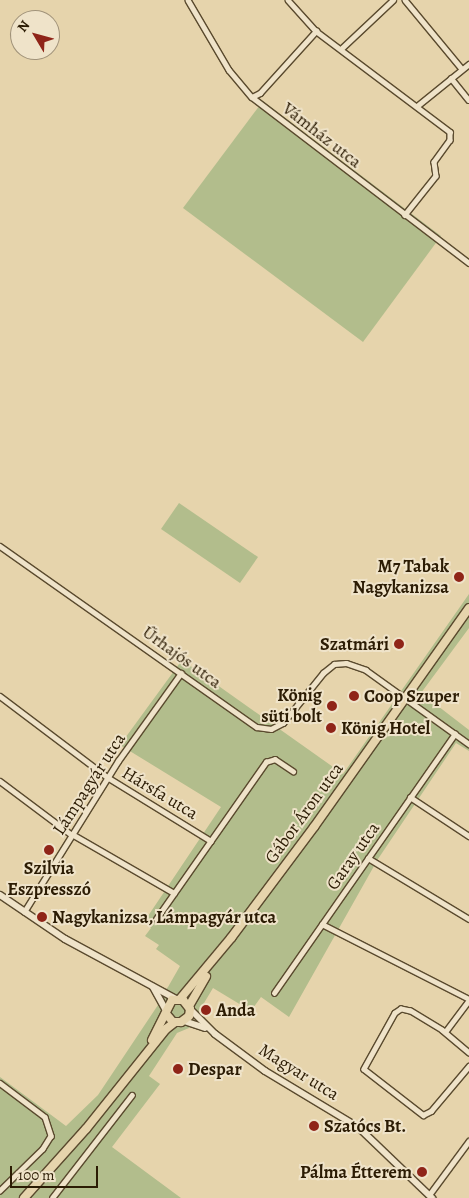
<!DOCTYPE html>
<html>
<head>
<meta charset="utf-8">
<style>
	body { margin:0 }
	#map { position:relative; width:469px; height:1198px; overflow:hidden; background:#e6d4ac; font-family:Alegreya,serif }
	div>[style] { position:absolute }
	.green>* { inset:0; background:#b2bd8c }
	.roads { filter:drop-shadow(1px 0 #5a4a2e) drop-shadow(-1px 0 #5a4a2e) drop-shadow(0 1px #5a4a2e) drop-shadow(0 -1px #5a4a2e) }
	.street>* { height:4.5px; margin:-2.25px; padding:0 2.25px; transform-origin:2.25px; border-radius:2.25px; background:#efe3c9 }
	.secondary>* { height:6px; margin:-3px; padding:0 3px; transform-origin:3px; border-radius:3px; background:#efe3c9 }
	.primary>* { height:8px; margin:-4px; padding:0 4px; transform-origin:4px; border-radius:4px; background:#e6d4ac }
	.dots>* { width:14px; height:14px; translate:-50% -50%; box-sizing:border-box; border:2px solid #efe3c9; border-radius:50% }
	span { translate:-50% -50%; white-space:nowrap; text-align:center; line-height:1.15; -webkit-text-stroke:4px #efe3c9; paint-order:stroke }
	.street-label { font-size:18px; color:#2c1c04 }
	.poi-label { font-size:18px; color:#2c1c04; font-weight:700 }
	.right { translate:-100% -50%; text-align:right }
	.left { translate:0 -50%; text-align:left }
	.north { position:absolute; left:10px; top:10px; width:50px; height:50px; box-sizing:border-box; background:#efe3c9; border:1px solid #a1937a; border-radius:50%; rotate:307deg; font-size:14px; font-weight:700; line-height:20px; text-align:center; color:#2c1c04 }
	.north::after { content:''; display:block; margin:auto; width:18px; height:22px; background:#8f2418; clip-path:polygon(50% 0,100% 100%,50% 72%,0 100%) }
	.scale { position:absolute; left:10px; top:1166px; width:88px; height:22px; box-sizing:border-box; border:2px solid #2c1c04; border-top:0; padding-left:6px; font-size:15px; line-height:18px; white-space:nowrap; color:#2c1c04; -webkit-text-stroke:4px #efe3c9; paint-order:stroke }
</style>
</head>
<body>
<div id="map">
	<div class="green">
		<i style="clip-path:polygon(263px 101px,441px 236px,363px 342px,183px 208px)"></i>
		<i style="clip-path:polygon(179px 503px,258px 557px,240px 583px,161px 529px)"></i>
		<i style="clip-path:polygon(469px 594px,469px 628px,421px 693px,469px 730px,469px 751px,456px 743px,378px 859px,289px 1017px,261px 997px,251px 1011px,213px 988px,189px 1028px,177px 1033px,149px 1076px,160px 1084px,112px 1147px,181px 1198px,0 1198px,0 1077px,66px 1126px,98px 1095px,158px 1005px,156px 1000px,168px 987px,180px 966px,156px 949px,159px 945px,145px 936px,151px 928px,144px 922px,221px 807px,120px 745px,182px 660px,343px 774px)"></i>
	</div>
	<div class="roads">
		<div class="street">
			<i style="left:188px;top:0;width:81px;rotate:59.6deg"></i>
			<i style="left:229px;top:70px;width:35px;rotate:50deg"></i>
			<i style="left:252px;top:97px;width:273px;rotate:37.4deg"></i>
			<i style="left:288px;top:0;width:42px;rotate:47.9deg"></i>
			<i style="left:316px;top:31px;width:168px;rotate:37deg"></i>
			<i style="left:450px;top:132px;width:8px;rotate:90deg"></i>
			<i style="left:450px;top:140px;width:27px;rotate:126deg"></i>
			<i style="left:434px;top:162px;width:14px;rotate:82deg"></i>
			<i style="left:436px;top:176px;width:50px;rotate:128.5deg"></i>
			<i style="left:405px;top:0;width:89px;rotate:50.4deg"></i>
			<i style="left:342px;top:48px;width:70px;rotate:-43.3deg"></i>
			<i style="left:451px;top:78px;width:28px;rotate:51deg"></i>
			<i style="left:252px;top:97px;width:9px;rotate:-27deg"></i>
			<i style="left:260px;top:93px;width:84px;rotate:-47.9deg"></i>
			<i style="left:417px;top:106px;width:67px;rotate:-38.9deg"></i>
			<i style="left:0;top:546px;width:314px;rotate:35.2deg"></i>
			<i style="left:257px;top:727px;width:14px;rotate:8deg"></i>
			<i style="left:271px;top:729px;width:13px;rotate:-27deg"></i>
			<i style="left:283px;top:723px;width:64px;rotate:-51.3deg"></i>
			<i style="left:323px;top:673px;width:14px;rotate:-39deg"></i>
			<i style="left:334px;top:664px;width:12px;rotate:-5deg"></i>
			<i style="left:346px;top:663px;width:21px;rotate:19deg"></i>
			<i style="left:366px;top:670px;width:127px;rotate:35.7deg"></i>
			<i style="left:0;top:696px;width:134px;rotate:37.1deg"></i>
			<i style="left:107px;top:777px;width:122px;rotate:31.6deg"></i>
			<i style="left:0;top:781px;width:90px;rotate:36.9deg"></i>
			<i style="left:410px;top:797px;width:71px;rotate:33.5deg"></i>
			<i style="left:72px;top:834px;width:118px;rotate:30deg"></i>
			<i style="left:368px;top:858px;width:118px;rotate:31.1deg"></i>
			<i style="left:24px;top:912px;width:178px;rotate:-58.1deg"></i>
			<i style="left:118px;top:761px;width:108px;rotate:-54.4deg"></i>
			<i style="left:156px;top:919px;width:192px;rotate:-55deg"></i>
			<i style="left:266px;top:762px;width:9px;rotate:-18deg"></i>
			<i style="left:275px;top:759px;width:22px;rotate:34deg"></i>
			<i style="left:322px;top:924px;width:165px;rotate:27deg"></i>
			<i style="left:274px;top:993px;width:316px;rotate:-55.1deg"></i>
			<i style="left:445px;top:1032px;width:40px;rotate:-53deg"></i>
			<i style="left:469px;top:1053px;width:35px;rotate:-140deg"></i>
			<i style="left:442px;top:1030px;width:37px;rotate:-149deg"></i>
			<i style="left:410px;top:1011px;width:9px;rotate:-167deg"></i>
			<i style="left:401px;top:1009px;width:7px;rotate:146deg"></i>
			<i style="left:395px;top:1013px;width:64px;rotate:119deg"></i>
			<i style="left:364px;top:1069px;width:75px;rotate:37.9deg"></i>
			<i style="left:423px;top:1115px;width:9px;rotate:-27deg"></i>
			<i style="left:431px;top:1111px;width:59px;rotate:-49.8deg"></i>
			<i style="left:0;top:1083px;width:56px;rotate:37.1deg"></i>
			<i style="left:45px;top:1117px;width:20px;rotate:72deg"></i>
			<i style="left:51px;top:1136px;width:15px;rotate:122deg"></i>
			<i style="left:43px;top:1149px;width:60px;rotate:135.7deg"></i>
			<i style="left:429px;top:1195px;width:67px;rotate:-53.5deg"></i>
			<i style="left:52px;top:1198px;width:130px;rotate:-52.2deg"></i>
		</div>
		<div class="secondary">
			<i style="left:0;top:895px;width:78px;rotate:34.1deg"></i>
			<i style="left:65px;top:939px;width:126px;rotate:28.4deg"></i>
			<i style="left:153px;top:987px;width:26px;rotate:61deg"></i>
			<i style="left:190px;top:1009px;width:35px;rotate:45deg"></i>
			<i style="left:215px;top:1034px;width:62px;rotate:36.5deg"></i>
			<i style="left:265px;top:1071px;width:109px;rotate:31.1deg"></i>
			<i style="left:358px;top:1127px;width:103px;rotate:43.8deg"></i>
			<i style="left:184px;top:1021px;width:22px;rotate:18deg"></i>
		</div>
		<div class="primary">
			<i style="left:180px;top:999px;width:80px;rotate:-50.1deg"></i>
			<i style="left:231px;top:938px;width:139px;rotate:-53.2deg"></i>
			<i style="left:314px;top:827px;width:268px;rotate:-54.7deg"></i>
			<i style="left:189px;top:1006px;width:34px;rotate:-60deg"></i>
			<i style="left:152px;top:1040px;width:45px;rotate:-63.4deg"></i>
			<i style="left:172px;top:1000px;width:11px"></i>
			<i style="left:183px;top:1000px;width:11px;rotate:52deg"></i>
			<i style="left:190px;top:1009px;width:7px;rotate:98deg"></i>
			<i style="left:189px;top:1016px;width:10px;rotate:143deg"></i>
			<i style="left:181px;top:1022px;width:8px;rotate:180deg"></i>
			<i style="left:173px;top:1022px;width:11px;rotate:-131deg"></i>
			<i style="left:24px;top:1198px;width:93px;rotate:-48.1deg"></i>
			<i style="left:86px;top:1129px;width:128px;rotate:-51.3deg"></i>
			<i style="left:166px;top:1029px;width:11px;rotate:-38deg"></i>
		</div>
	</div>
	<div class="dots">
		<i style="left:459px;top:577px;background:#8f2418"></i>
		<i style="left:399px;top:644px;background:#8f2418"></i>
		<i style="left:354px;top:696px;background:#8f2418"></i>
		<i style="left:332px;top:706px;background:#8f2418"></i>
		<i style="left:331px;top:728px;background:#8f2418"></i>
		<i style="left:49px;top:850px;background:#8f2418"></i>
		<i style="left:42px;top:917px;background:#8f2418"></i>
		<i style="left:206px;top:1010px;background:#8f2418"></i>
		<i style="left:178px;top:1069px;background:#8f2418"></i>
		<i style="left:314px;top:1126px;background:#8f2418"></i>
		<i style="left:422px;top:1172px;background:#8f2418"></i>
	</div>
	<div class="street-label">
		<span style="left:322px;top:135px;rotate:38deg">Vámház utca</span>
		<span style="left:182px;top:657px;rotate:36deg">Űrhajós utca</span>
		<span style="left:89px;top:784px;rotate:-57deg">Lámpagyár utca</span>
		<span style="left:160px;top:793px;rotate:31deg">Hársfa utca</span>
		<span style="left:304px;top:813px;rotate:-54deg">Gábor Áron utca</span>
		<span style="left:353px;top:856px;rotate:-55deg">Garay utca</span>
		<span style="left:299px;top:1072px;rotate:32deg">Magyar utca</span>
	</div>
	<div class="poi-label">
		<span class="right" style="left:449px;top:577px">M7 Tabak<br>Nagykanizsa</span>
		<span class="right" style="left:389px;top:644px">Szatmári</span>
		<span class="right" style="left:322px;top:706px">König<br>süti bolt</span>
		<span class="left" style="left:364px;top:696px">Coop Szuper</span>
		<span class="left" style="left:341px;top:728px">König Hotel</span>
		<span style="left:49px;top:879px">Szilvia<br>Eszpresszó</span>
		<span class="left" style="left:52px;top:917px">Nagykanizsa, Lámpagyár utca</span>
		<span class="left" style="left:216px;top:1010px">Anda</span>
		<span class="left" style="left:188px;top:1069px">Despar</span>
		<span class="left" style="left:324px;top:1126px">Szatócs Bt.</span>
		<span class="right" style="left:412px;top:1172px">Pálma Étterem</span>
	</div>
	<div class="north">N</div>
	<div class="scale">100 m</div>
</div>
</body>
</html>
